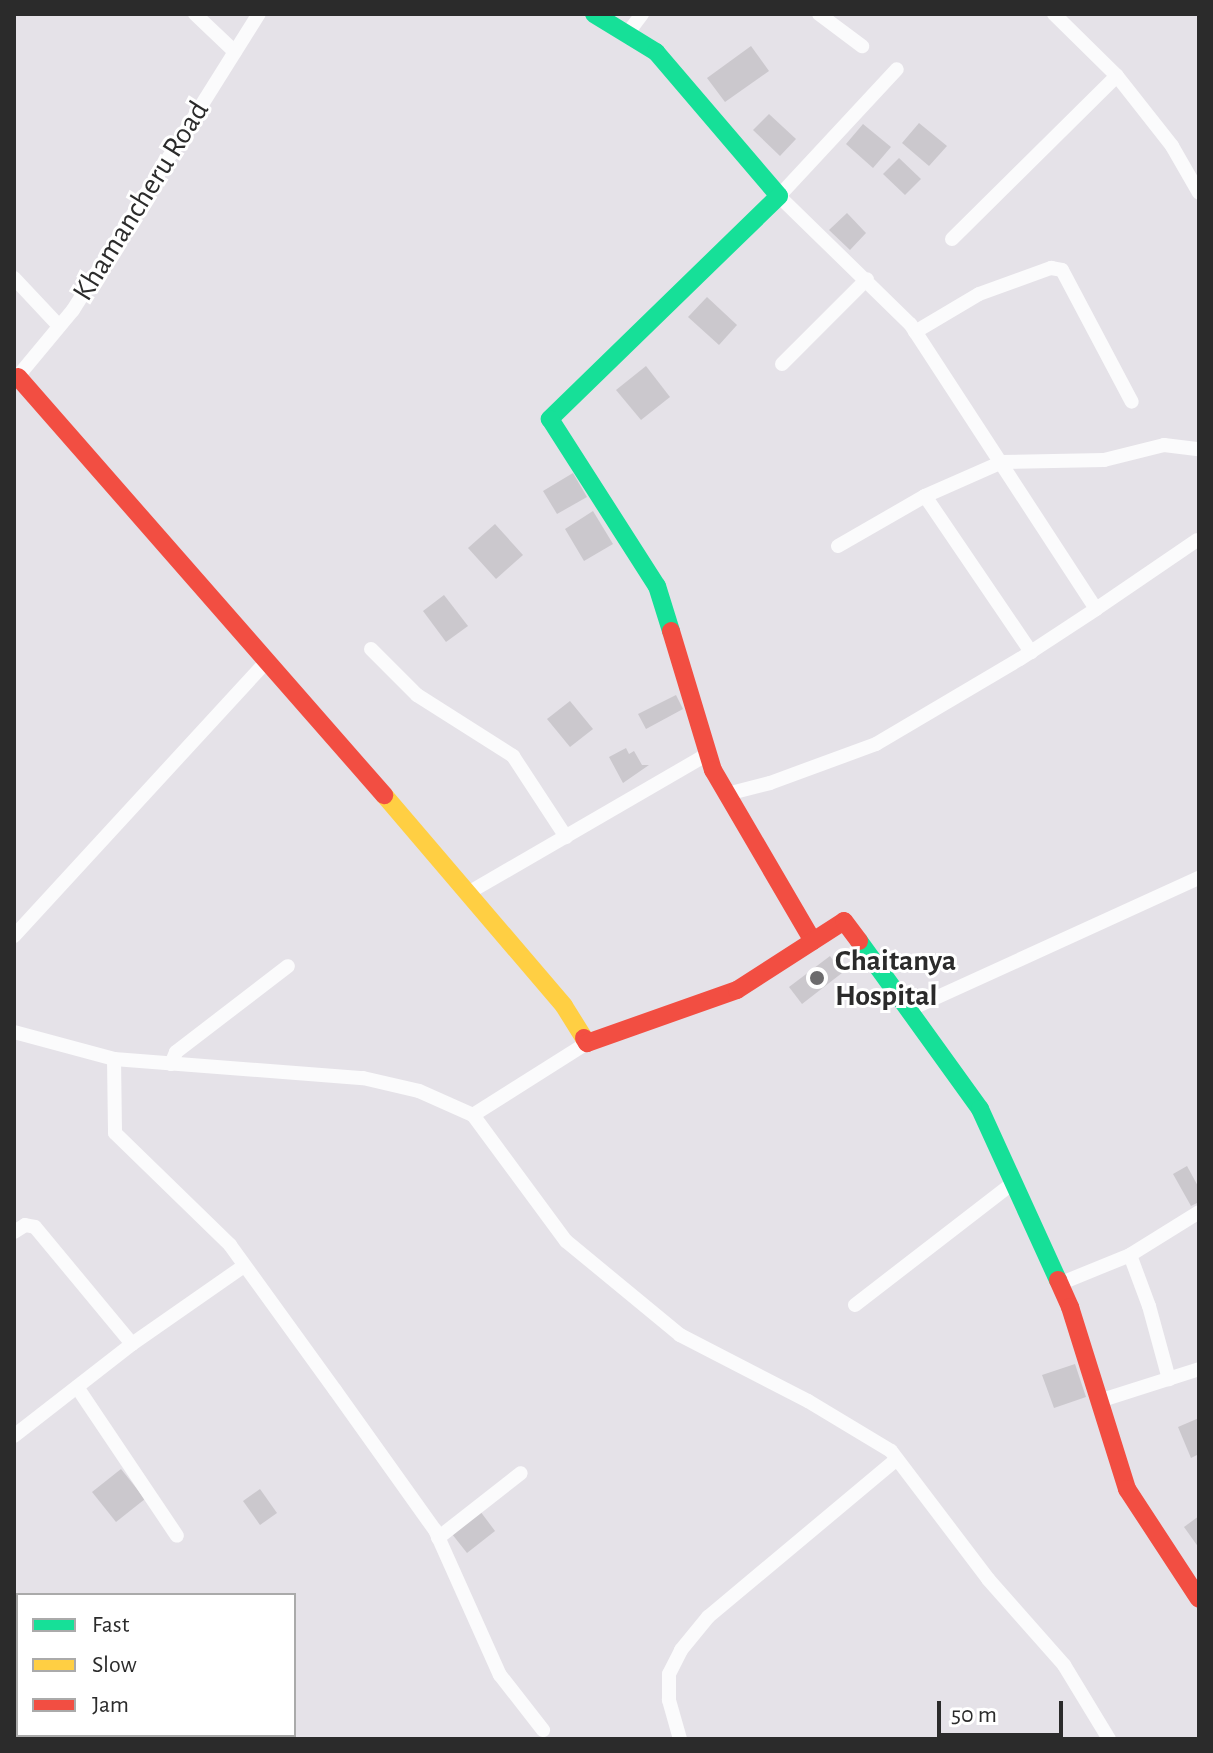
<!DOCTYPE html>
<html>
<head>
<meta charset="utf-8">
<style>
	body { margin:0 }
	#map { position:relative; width:1213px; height:1753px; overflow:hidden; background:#e5e2e8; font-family:"Alegreya Sans",sans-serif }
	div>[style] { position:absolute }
	.water>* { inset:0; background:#d1e897 }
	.building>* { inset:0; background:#cbc8cd }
	.street>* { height:14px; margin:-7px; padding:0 7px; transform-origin:7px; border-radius:7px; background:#fbfbfc }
	.fast>* { height:18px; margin:-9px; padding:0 9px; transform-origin:9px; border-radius:9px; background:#16e098 }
	.slow>* { height:18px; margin:-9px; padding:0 9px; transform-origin:9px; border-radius:9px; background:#ffcf43 }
	.jam>* { height:18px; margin:-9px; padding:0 9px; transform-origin:9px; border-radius:9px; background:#f24e42 }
	.dots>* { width:22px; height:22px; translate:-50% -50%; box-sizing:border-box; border:4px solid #fff; border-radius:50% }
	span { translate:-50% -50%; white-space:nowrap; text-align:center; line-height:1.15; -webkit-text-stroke:6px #fff; paint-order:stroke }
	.street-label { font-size:30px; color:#2b2b2b }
	.poi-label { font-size:30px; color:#2b2b2b; font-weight:700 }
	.left { translate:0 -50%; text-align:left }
	.frame { position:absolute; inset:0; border:16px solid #2b2b2b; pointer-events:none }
	.legend { position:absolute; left:16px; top:1593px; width:280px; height:144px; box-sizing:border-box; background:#fff; border:2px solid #aaa; margin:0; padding:10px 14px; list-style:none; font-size:24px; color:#2b2b2b }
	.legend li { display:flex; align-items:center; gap:16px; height:40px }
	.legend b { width:40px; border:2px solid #aaa }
	.scale { position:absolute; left:937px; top:1701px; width:126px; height:36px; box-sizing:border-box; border:4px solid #2b2b2b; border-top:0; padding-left:10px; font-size:24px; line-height:28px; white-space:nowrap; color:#2b2b2b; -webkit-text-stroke:6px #fff; paint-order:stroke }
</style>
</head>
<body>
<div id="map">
	<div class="water">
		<i style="clip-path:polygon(14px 1643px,18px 1644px,18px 1735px,292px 1735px,290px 1739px,14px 1739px)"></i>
	</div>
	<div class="building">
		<i style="clip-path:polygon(751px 46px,769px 71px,725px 102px,707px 78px)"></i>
		<i style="clip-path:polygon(769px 114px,796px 139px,780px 156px,753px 130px)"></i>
		<i style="clip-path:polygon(919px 123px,947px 146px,929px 166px,902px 143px)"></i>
		<i style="clip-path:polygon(863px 124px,891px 147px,873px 168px,846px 144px)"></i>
		<i style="clip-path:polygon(899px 158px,921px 179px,905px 195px,883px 174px)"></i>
		<i style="clip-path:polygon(847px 213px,866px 233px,850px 250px,829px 230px)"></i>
		<i style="clip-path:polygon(707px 297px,737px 325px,719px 345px,688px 317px)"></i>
		<i style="clip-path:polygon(646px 366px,670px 397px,641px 420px,616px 390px)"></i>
		<i style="clip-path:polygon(573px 473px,587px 497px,557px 514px,543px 491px)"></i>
		<i style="clip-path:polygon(593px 511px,613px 544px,584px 561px,565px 529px)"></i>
		<i style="clip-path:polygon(495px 524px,523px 555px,496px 579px,468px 548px)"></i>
		<i style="clip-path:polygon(444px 595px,468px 626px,446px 642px,423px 611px)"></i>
		<i style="clip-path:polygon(676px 695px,683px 709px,646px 729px,638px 714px)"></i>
		<i style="clip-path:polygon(570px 701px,593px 729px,570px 747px,547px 719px)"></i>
		<i style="clip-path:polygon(626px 748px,629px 754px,634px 751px,642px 765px,649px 765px,623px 783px,609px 757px)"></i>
		<i style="clip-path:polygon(830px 956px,842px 973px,802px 1004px,789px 987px)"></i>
		<i style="clip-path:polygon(1187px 1166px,1199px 1188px,1199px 1202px,1191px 1206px,1173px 1174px)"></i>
		<i style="clip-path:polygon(1075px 1364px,1086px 1397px,1054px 1408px,1042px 1375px)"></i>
		<i style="clip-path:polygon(1199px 1418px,1199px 1454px,1191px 1458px,1178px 1427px)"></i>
		<i style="clip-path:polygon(121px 1469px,145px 1499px,116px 1522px,92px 1492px)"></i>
		<i style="clip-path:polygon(260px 1489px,277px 1513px,260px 1525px,243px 1501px)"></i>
		<i style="clip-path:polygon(480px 1511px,495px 1531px,467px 1553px,452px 1534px)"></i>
		<i style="clip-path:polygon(1199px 1516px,1199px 1548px,1184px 1527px)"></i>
	</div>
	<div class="street">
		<i style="left:195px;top:14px;width:55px;rotate:43.5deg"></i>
		<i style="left:819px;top:14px;width:54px;rotate:36.7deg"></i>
		<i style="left:1054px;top:14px;width:88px;rotate:44.5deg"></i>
		<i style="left:1117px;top:76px;width:89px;rotate:51.8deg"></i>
		<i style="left:1172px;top:146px;width:54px;rotate:60.1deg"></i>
		<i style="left:627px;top:34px;width:25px;rotate:-53deg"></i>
		<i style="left:952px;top:239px;width:232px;rotate:-44.7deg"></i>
		<i style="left:14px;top:278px;width:66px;rotate:46.8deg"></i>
		<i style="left:915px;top:332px;width:74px;rotate:-30.7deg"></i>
		<i style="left:979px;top:294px;width:77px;rotate:-19.9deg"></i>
		<i style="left:1051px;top:268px;width:11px;rotate:10deg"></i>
		<i style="left:1062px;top:270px;width:149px;rotate:62.1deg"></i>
		<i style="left:782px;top:364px;width:120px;rotate:-45deg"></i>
		<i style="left:14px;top:381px;width:92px;rotate:-50.3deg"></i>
		<i style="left:73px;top:310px;width:350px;rotate:-57.9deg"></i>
		<i style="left:925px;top:496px;width:189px;rotate:55.8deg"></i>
		<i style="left:838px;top:546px;width:100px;rotate:-29.9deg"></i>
		<i style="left:925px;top:496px;width:84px;rotate:-23.8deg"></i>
		<i style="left:1002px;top:462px;width:102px;rotate:-1.1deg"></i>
		<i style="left:1104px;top:460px;width:62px;rotate:-14deg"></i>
		<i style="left:1164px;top:445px;width:35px;rotate:7deg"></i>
		<i style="left:1096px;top:609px;width:122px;rotate:-34.3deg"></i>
		<i style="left:371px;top:649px;width:65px;rotate:45deg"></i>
		<i style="left:417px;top:695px;width:114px;rotate:32.4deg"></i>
		<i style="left:513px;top:756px;width:97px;rotate:56.8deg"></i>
		<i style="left:727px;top:794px;width:44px;rotate:-14.3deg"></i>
		<i style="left:770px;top:783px;width:113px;rotate:-20.2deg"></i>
		<i style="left:876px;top:744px;width:167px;rotate:-30.6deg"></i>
		<i style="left:1020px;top:659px;width:91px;rotate:-33.3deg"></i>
		<i style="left:1096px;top:609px;width:340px;rotate:-123.1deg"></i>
		<i style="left:910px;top:324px;width:183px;rotate:-135.7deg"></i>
		<i style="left:779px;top:196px;width:173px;rotate:-47.1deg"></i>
		<i style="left:468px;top:893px;width:277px;rotate:-30.1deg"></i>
		<i style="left:14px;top:936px;width:375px;rotate:-47.4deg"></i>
		<i style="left:909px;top:1010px;width:319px;rotate:-24.5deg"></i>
		<i style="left:14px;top:1032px;width:104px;rotate:15.1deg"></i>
		<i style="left:114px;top:1059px;width:250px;rotate:4.4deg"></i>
		<i style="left:363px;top:1078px;width:57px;rotate:13.1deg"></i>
		<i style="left:419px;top:1091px;width:59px;rotate:24deg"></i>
		<i style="left:473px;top:1115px;width:135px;rotate:-32.3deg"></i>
		<i style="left:114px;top:1059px;width:74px;rotate:89.2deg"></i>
		<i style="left:115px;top:1133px;width:161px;rotate:44.2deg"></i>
		<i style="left:230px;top:1245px;width:179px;rotate:54.1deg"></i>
		<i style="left:335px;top:1390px;width:172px;rotate:54.5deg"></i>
		<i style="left:435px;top:1530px;width:159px;rotate:65.9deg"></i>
		<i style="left:500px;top:1675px;width:70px;rotate:52deg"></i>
		<i style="left:171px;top:1064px;width:13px;rotate:-67deg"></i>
		<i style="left:176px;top:1052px;width:141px;rotate:-37.5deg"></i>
		<i style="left:473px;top:1115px;width:157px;rotate:53.6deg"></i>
		<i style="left:566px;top:1241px;width:148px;rotate:39.5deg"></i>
		<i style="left:680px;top:1335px;width:144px;rotate:27.3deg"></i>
		<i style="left:808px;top:1401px;width:97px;rotate:31.1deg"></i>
		<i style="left:891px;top:1451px;width:161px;rotate:52.8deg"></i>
		<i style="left:988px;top:1579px;width:115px;rotate:48.5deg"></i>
		<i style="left:1064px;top:1665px;width:87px;rotate:58.7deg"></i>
		<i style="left:14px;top:1232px;width:13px;rotate:-32deg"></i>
		<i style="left:25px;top:1225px;width:10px;rotate:11deg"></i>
		<i style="left:35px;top:1227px;width:152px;rotate:50.3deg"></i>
		<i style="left:132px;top:1344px;width:150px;rotate:142.1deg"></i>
		<i style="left:1130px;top:1255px;width:81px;rotate:-31.9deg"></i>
		<i style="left:1059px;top:1284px;width:77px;rotate:-22.2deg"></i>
		<i style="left:1130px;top:1255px;width:54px;rotate:69.6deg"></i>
		<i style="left:1149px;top:1306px;width:76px;rotate:74.7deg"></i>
		<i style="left:855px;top:1305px;width:200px;rotate:-37.7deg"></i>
		<i style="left:132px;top:1344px;width:136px;rotate:-34.9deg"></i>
		<i style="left:77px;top:1387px;width:179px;rotate:56.1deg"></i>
		<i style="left:1099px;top:1401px;width:105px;rotate:-17.7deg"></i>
		<i style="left:438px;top:1538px;width:105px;rotate:-38.1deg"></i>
		<i style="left:680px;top:1739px;width:41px;rotate:-105.8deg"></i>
		<i style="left:669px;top:1700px;width:26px;rotate:-90deg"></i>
		<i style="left:669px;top:1674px;width:27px;rotate:-63deg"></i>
		<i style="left:681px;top:1650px;width:43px;rotate:-50.7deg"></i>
		<i style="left:708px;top:1617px;width:246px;rotate:-39.9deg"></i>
	</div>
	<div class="fast">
		<i style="left:594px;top:14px;width:73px;rotate:31.5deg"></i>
		<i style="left:656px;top:52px;width:189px;rotate:49.5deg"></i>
		<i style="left:779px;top:196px;width:320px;rotate:135.8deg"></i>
		<i style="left:550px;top:419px;width:198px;rotate:57.4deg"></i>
		<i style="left:657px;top:586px;width:47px;rotate:72.7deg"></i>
		<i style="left:859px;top:941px;width:207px;rotate:54.2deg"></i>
		<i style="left:980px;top:1109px;width:188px;rotate:65.5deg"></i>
	</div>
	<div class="slow">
		<i style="left:384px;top:795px;width:277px;rotate:49.5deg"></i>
		<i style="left:564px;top:1006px;width:38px;rotate:58deg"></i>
	</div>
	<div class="jam">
		<i style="left:18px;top:377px;width:556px;rotate:48.79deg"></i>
		<i style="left:671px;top:631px;width:145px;rotate:73.2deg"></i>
		<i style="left:713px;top:770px;width:198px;rotate:59.7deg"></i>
		<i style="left:584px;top:1038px;width:6px;rotate:59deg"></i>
		<i style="left:587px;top:1043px;width:159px;rotate:-19.5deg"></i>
		<i style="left:737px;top:990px;width:127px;rotate:-32.8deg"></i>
		<i style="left:844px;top:921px;width:25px;rotate:53deg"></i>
		<i style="left:1058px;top:1280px;width:30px;rotate:66deg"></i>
		<i style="left:1070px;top:1307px;width:191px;rotate:72.6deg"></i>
		<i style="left:1127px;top:1489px;width:131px;rotate:56.8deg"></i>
	</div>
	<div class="dots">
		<i style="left:817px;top:978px;background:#6c6b6d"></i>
	</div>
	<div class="street-label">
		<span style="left:141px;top:201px;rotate:-58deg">Khamancheru Road</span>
	</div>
	<div class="poi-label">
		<span class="left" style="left:835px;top:978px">Chaitanya<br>Hospital</span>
	</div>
	<div class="frame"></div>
	<ul class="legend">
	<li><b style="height:10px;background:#16e098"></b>Fast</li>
	<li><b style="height:10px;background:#ffcf43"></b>Slow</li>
	<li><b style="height:10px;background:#f24e42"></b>Jam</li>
	</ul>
	<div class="scale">50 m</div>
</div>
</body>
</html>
